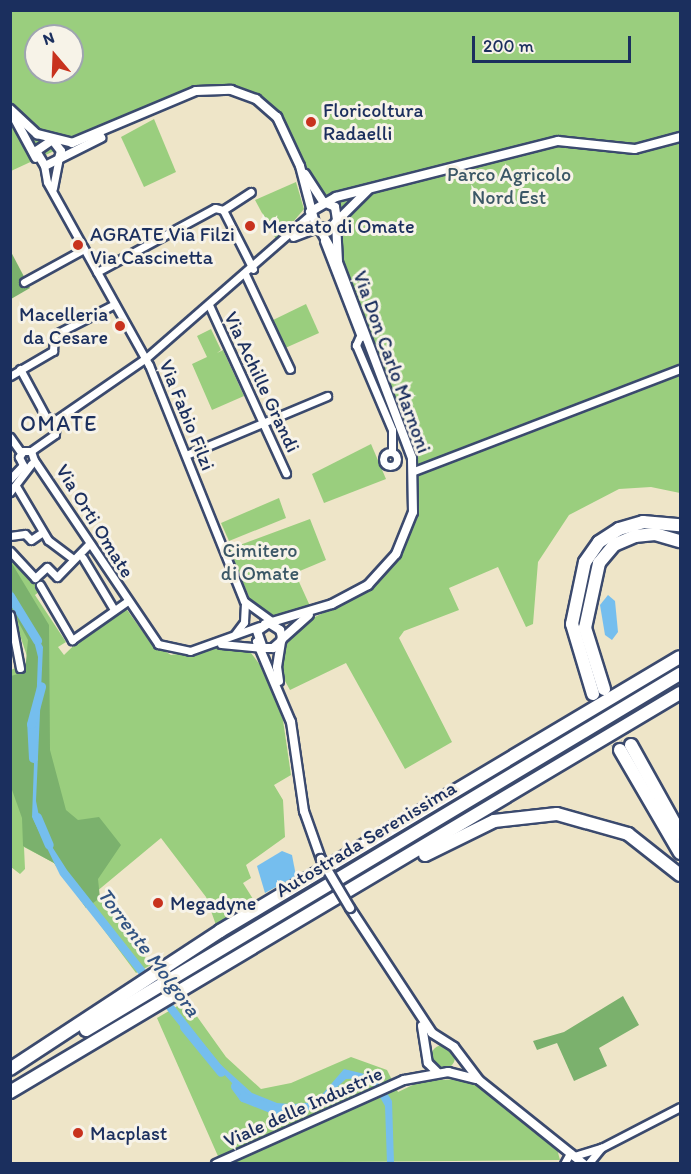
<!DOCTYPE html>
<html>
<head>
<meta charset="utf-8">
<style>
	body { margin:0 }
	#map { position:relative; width:691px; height:1174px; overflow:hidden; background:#eee5c8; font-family:Itim,sans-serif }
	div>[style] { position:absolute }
	.green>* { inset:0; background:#9ace7e }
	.round { border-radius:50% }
	.forest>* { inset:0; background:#7bb16d }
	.water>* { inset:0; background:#75beee }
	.river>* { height:9px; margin:-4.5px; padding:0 4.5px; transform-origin:4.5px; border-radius:4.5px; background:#75beee }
	.motorway-tunnel>* { height:12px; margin-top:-6px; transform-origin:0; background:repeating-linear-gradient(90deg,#c4c1b3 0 12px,transparent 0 18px) }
	.roads { filter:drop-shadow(2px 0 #3b4a6e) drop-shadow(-2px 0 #3b4a6e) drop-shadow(0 2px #3b4a6e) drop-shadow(0 -2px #3b4a6e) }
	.minor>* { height:7px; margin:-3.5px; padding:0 3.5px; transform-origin:3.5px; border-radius:3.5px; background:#fff }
	.minor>.ring { margin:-3.5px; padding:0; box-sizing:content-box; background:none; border:7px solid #fff; border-radius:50% }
	.tertiary>* { height:8px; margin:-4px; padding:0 4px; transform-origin:4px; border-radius:4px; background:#fff }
	.motorway>* { height:12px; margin:-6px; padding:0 6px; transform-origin:6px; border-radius:6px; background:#fff }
	.bridges { filter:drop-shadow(2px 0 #3b4a6e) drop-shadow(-2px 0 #3b4a6e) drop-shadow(0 2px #3b4a6e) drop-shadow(0 -2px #3b4a6e) }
	.tertiary-bridge>* { height:8px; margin:-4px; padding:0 4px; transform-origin:4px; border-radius:4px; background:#fff }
	.dots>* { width:16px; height:16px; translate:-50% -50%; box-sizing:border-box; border:3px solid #f7f3e8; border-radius:50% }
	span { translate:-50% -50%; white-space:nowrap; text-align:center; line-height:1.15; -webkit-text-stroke:6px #f7f3e8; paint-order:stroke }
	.poi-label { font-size:20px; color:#1b2f5e }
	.left { translate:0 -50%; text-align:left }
	.right { translate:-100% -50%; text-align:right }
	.park-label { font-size:20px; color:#3b5766 }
	.street-label { font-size:20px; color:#1b2f5e }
	.water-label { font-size:21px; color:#325382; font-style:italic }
	.quarter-label { font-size:22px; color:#1b2f5e; letter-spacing:1.5px }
	.frame { position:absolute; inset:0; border:12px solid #1b2f5e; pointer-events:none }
	.north { position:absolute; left:24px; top:24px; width:60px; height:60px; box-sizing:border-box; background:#f7f3e8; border:2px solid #9fa5b1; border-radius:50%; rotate:341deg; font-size:16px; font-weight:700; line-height:24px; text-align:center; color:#1b2f5e }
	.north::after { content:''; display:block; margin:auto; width:21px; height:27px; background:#c8321e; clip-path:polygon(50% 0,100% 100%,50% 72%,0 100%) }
	.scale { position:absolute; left:472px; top:36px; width:159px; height:27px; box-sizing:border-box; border:3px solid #1b2f5e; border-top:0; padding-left:8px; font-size:18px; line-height:21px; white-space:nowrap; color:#1b2f5e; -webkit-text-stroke:4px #f7f3e8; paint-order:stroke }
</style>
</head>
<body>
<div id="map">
	<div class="green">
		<i style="clip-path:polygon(evenodd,11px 11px,680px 11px,680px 493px,651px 487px,619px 489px,569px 515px,538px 562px,533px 624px,526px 627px,498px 567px,449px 588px,459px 610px,404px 631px,399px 638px,452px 742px,405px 769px,346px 663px,290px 690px,280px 672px,282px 652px,300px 624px,357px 597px,394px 565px,418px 501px,418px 466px,339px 252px,336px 206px,306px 172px,281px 115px,260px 97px,224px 85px,188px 89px,11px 171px,11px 11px,36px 36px,72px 36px,72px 72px,36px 72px,36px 36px)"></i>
		<i style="clip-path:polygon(154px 119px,176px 172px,144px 187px,121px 137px)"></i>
		<i style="clip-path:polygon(296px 182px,304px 209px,277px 241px,255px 200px)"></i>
		<i style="clip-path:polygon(306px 304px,319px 333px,283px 349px,271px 321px)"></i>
		<i style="clip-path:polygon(211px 329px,221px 350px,217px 353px,223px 350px,244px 396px,212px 410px,192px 364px,207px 357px,197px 336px)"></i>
		<i style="clip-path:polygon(371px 444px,386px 479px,324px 503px,312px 474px)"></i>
		<i style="clip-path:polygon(279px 498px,286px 518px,229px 541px,221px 523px)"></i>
		<i style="clip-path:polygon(310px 519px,326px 560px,295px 573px,310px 606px,271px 616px,255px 611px,229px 549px)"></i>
		<i style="clip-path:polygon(10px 551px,40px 591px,35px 595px,66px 642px,58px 647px,64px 655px,105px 615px,125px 607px,150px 642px,171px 655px,228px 646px,251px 653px,264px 670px,283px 720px,291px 775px,274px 785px,283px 800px,285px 837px,246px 865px,251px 878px,243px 883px,253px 899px,216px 925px,206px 897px,161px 838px,96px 892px,151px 965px,136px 973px,54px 863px,24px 847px,25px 869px,20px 874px,11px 867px,11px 670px,29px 662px,11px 609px)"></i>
		<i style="clip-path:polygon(186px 1001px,226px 1057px,261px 1089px,291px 1083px,351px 1057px,387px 1070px,398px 1092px,421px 1081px,460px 1079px,474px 1083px,556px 1145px,560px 1160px,221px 1163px,157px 1018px)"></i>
		<i class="round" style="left:431px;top:1045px;width:24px;height:24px"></i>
	</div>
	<div class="forest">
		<i style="clip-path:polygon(10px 250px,30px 288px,11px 299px,10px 299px)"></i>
		<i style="clip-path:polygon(11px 562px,49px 625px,50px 750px,66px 810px,78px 820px,99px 817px,121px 845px,98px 879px,100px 898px,86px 908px,54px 863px,23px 846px,22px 818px,11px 787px,11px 676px,25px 672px,28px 640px,11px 608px)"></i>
		<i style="clip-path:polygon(623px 996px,639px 1025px,599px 1048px,607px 1066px,574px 1081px,557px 1043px,537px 1050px,533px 1041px,564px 1032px)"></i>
	</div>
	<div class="water">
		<i style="clip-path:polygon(10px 587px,43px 647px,36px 801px,42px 831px,67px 870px,220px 1064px,252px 1093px,277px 1103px,303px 1105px,319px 1098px,344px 1069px,377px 1077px,392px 1101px,394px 1163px,387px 1163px,385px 1106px,369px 1078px,346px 1079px,322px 1101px,300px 1109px,271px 1109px,243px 1095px,179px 1025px,60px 875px,32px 817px,38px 657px,31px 629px)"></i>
		<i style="clip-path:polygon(608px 595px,615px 601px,618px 632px,612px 640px,605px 635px,600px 605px)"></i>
		<i style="clip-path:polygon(282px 851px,292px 855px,296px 876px,265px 893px,257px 866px)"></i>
	</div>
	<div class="river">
		<i style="left:10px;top:596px;width:52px;rotate:58.5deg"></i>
		<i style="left:33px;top:758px;width:34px;rotate:-93deg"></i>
		<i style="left:31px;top:724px;width:39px;rotate:-75deg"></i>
		<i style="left:37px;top:817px;width:30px;rotate:67deg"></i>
		<i style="left:184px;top:1027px;width:58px;rotate:50.6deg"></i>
		<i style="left:235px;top:1086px;width:14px;rotate:54deg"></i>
		<i style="left:243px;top:1097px;width:35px;rotate:22deg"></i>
		<i style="left:275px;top:1110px;width:30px;rotate:-6deg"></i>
	</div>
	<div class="motorway-tunnel">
		<i style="left:605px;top:692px;width:59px;rotate:63.9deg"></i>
		<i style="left:593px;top:694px;width:62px;rotate:64.3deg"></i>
	</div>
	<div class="roads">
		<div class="minor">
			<i style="left:44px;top:165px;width:17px;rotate:80deg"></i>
			<i style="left:47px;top:182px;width:210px;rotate:60.9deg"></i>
			<i style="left:149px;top:365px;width:254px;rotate:68.1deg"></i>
			<i style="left:244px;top:601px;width:37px;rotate:36deg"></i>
			<i style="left:53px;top:188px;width:26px;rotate:-79deg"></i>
			<i style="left:223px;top:210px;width:33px;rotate:-33deg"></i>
			<i style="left:293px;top:237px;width:26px;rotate:-21deg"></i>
			<i style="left:324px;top:241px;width:103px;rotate:68.9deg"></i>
			<i style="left:97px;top:272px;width:134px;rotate:-28.5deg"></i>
			<i style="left:215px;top:208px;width:8px;rotate:14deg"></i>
			<i style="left:223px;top:210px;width:66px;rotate:63deg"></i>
			<i style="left:245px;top:274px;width:105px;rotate:64.7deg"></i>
			<i style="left:24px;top:282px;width:68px;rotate:-28.8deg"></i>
			<i style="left:209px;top:305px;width:185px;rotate:65.4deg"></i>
			<i style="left:359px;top:338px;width:8px;rotate:113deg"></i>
			<i style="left:356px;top:345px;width:92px;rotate:67deg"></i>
			<i style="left:392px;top:430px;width:22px;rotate:90deg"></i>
			<i style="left:20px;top:369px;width:55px;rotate:61.6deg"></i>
			<i style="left:46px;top:417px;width:10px;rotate:17deg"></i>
			<i style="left:10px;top:376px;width:50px;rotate:-30.2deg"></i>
			<i style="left:53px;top:351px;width:16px;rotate:-86deg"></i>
			<i style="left:54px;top:335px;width:68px;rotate:-26.9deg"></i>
			<i style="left:56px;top:420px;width:109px;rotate:-34.6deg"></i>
			<i style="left:146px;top:358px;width:218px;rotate:-41.1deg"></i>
			<i style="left:10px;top:437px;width:19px;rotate:55deg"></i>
			<i style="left:31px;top:451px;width:29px;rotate:-35deg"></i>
			<i style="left:55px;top:434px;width:14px;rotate:-86deg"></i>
			<i class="ring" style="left:383px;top:452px;width:7px;height:7px"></i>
			<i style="left:186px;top:455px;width:153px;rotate:-22.7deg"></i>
			<i style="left:34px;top:460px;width:222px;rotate:56deg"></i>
			<i style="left:158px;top:644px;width:33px;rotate:12deg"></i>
			<i style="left:190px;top:651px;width:74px;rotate:-19.7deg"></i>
			<i style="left:23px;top:465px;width:9px;rotate:-117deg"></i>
			<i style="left:19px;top:457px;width:7px;rotate:-56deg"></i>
			<i style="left:23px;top:451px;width:8px"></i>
			<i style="left:31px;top:451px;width:9px;rotate:72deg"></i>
			<i style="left:414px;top:471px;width:285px;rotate:-21deg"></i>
			<i style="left:10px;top:479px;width:19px;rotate:-47deg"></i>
			<i style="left:16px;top:486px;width:63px;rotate:59.3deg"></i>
			<i style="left:48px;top:540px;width:30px;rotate:37deg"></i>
			<i style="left:10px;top:492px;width:35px;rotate:-53deg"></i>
			<i style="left:10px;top:536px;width:15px;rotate:-8deg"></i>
			<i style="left:25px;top:534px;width:8px;rotate:45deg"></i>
			<i style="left:31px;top:540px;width:14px;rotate:-34deg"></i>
			<i style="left:10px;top:551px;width:37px;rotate:47deg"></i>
			<i style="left:35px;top:578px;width:16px;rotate:-43deg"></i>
			<i style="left:47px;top:567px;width:14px;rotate:45deg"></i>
			<i style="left:57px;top:577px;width:47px;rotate:-45.9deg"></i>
			<i style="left:83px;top:558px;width:58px;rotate:59deg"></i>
			<i style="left:40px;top:585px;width:64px;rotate:59.8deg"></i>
			<i style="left:72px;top:640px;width:66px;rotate:-35.1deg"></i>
			<i style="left:10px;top:615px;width:54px;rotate:79.3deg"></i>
			<i style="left:235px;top:634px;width:15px;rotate:-53deg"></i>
			<i style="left:244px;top:622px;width:19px;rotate:-87deg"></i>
			<i style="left:221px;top:644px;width:42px;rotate:5.4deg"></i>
			<i style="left:574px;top:1156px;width:28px;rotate:-17deg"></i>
			<i style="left:601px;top:1148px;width:89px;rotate:-27.4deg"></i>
			<i style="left:564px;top:1164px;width:13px;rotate:-61deg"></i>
			<i style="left:588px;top:1164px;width:21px;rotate:-51deg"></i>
		</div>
		<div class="tertiary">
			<i style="left:10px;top:109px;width:37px;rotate:43deg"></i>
			<i style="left:37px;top:134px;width:36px;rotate:14deg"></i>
			<i style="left:72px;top:143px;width:134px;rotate:-22.8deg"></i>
			<i style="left:196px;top:91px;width:35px;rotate:-2deg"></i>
			<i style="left:231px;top:90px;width:27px;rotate:20deg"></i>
			<i style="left:256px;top:99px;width:28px;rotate:41deg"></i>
			<i style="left:277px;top:117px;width:54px;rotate:64.9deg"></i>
			<i style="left:300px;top:166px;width:63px;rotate:75.3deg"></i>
			<i style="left:316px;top:227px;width:14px;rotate:4deg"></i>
			<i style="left:330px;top:228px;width:54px;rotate:-45deg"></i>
			<i style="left:15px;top:119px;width:44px;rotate:61.7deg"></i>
			<i style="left:51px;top:141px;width:18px;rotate:146deg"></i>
			<i style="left:36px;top:151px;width:17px;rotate:59deg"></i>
			<i style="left:45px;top:166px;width:63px;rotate:-26.6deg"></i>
			<i style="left:54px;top:142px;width:11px;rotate:52deg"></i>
			<i style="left:61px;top:151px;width:11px;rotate:105deg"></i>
			<i style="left:305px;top:174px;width:33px;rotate:57deg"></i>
			<i style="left:324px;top:202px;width:12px;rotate:24deg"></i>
			<i style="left:335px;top:207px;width:12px;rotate:81deg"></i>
			<i style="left:310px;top:212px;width:30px;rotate:-30deg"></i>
			<i style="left:336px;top:197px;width:229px;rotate:-14.2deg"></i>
			<i style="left:558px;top:141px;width:77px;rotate:5.9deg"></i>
			<i style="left:635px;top:149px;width:47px;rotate:-14.9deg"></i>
			<i style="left:319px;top:228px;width:32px;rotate:60deg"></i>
			<i style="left:265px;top:624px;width:70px;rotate:-16.6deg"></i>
			<i style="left:332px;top:604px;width:41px;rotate:-27.8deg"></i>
			<i style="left:368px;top:585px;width:42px;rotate:-47.9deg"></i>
			<i style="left:396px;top:554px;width:45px;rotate:-68deg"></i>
			<i style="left:413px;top:512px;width:54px;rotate:-91.1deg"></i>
			<i style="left:412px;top:458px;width:210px;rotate:-110.7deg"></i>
			<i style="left:338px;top:262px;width:40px;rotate:-92.9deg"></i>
			<i style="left:282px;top:639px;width:36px;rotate:-42deg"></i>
			<i style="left:257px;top:642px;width:87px;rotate:67deg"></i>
			<i style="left:291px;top:722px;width:90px;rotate:81.7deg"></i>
			<i style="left:304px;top:811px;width:51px;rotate:70.5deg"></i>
			<i style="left:279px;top:681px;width:14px;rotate:-98deg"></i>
			<i style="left:277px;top:667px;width:30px;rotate:-81deg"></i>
			<i style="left:282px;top:637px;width:7px;rotate:-106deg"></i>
			<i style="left:280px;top:630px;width:13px;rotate:-148deg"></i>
			<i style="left:269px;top:623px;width:14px;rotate:146deg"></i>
			<i style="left:257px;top:631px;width:18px;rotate:71deg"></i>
			<i style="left:263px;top:648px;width:10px"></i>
			<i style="left:273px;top:648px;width:11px;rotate:-41deg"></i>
			<i style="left:350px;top:908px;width:149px;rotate:56.7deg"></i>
			<i style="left:432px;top:1033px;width:26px;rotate:32deg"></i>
			<i style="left:454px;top:1047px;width:41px;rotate:52.9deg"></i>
			<i style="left:479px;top:1080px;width:134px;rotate:38.7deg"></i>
			<i style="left:422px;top:1026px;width:37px;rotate:81deg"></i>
			<i style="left:428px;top:1063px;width:14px;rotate:45deg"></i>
			<i style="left:216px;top:1164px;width:206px;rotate:-24.1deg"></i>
			<i style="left:404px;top:1080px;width:45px;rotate:-10.3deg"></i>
			<i style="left:448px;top:1072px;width:29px;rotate:14deg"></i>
		</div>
		<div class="motorway">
			<i style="left:604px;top:689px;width:64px;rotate:-107.3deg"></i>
			<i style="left:585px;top:628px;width:66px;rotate:-77.8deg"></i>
			<i style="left:599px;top:563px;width:23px;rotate:-50deg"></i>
			<i style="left:614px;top:545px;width:23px;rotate:-23deg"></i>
			<i style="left:635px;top:536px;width:20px;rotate:-6deg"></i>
			<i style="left:655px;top:534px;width:26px;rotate:16deg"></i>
			<i style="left:593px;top:694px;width:73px;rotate:-106.7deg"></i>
			<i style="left:572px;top:624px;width:63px;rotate:-78.2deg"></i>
			<i style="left:585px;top:562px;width:24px;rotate:-55deg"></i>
			<i style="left:599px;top:542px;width:24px;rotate:-33deg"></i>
			<i style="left:619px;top:529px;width:25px;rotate:-16deg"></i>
			<i style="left:643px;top:522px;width:37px;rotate:5deg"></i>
			<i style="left:631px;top:745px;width:101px;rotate:60.9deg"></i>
			<i style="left:620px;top:750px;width:119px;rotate:59.8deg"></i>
			<i style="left:425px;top:855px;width:77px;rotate:-26.2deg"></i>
			<i style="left:494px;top:821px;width:63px;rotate:-6.3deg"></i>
			<i style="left:557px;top:814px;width:74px;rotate:15.7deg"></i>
			<i style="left:628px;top:834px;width:66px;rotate:38.3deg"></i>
			<i style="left:86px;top:1030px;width:693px;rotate:-30.94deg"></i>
			<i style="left:10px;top:1069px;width:251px;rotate:-33.3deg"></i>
			<i style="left:220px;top:931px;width:535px;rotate:-30.78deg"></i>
			<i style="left:10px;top:1092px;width:780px;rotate:-30.77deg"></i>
		</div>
	</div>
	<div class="bridges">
		<div class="tertiary-bridge">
			<i style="left:321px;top:859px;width:57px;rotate:59.4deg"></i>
		</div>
	</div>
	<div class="dots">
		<i style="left:311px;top:122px;background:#c8321e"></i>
		<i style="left:250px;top:226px;background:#c8321e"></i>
		<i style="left:78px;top:245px;background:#c8321e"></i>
		<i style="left:120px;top:326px;background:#c8321e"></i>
		<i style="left:158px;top:903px;background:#c8321e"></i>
		<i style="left:78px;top:1133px;background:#c8321e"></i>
	</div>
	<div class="poi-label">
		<span class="left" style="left:323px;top:122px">Floricoltura<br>Radaelli</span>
		<span class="left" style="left:262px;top:226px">Mercato di Omate</span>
		<span class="left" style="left:90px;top:246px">AGRATE Via Filzi<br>Via Cascinetta</span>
		<span class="right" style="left:108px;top:326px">Macelleria<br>da Cesare</span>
		<span class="left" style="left:170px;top:903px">Megadyne</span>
		<span class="left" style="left:90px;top:1133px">Macplast</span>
	</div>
	<div class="park-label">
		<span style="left:509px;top:186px">Parco Agricolo<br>Nord Est</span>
		<span style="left:260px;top:562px">Cimitero<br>di Omate</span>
	</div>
	<div class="street-label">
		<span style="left:392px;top:362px;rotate:70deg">Via Don Carlo Marnoni</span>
		<span style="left:262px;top:382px;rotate:65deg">Via Achille Grandi</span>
		<span style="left:187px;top:415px;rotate:68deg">Via Fabio Filzi</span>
		<span style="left:95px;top:521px;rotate:58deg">Via Orti Omate</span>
		<span style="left:366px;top:839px;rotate:-31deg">Autostrada Serenissima</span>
		<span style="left:303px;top:1107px;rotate:-24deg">Viale delle Industrie</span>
	</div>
	<div class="water-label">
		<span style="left:149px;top:952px;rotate:53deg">Torrente Molgora</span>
	</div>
	<div class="quarter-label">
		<span style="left:59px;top:424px">OMATE</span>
	</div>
	<div class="frame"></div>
	<div class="north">N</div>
	<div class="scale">200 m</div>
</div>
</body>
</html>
